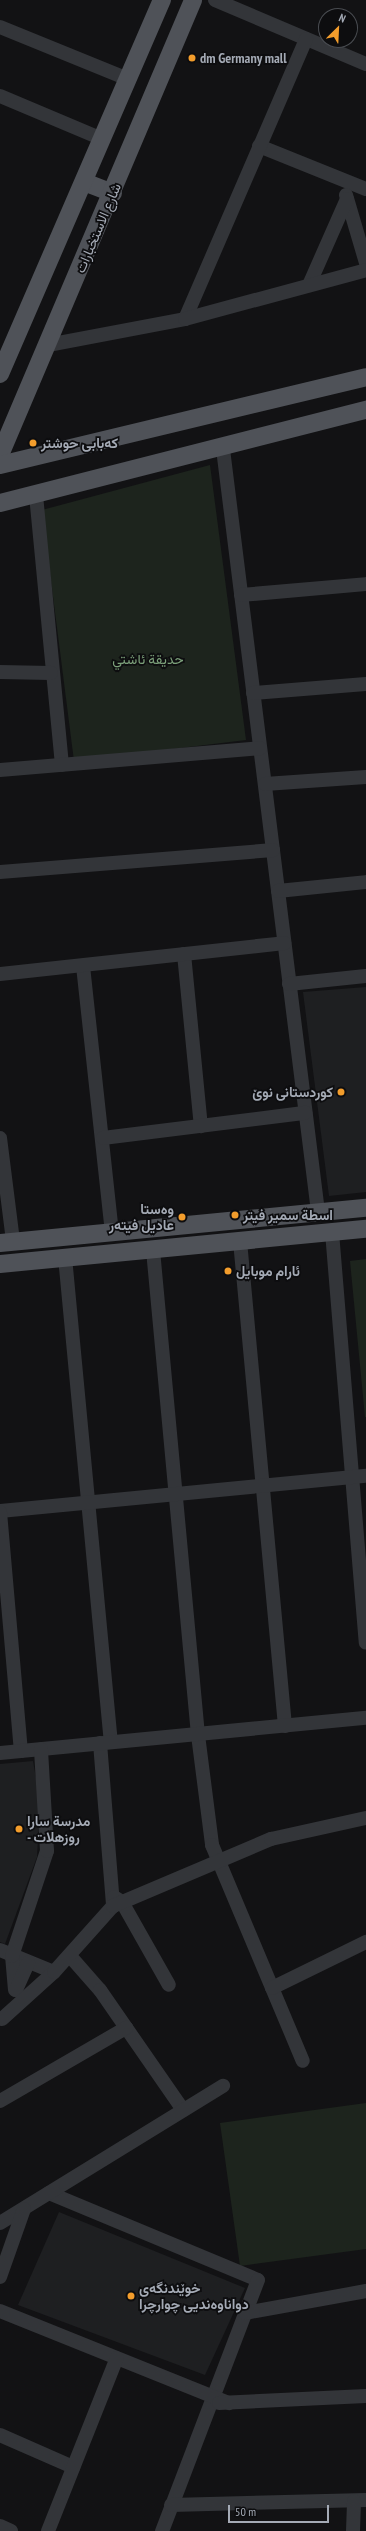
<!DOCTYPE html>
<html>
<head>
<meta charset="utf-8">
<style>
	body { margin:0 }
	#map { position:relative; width:366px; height:2531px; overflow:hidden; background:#121214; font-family:"PT Sans Narrow",Vazirmatn,sans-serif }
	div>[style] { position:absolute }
	.built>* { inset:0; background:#1e1f21 }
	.green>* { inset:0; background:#1d241d }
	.minor>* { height:14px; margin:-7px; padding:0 7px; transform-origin:7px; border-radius:7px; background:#333539 }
	.major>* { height:18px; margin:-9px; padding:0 9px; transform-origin:9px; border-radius:9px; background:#4f5258 }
	.dots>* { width:11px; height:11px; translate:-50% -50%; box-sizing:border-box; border:2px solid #0d0d0f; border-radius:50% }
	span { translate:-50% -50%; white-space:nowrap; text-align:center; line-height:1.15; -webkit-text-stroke:3.5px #0d0d0f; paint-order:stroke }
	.poi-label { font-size:14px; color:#a4aab5; font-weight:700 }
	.left { translate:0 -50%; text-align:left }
	.right { translate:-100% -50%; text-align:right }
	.street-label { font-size:14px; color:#a4aab5 }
	.park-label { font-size:14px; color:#7ca07a }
	.north { position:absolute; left:318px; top:8px; width:40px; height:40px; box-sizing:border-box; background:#0d0d0f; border:1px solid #494c51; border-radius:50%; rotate:24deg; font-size:11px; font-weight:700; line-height:16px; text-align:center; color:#a4aab5 }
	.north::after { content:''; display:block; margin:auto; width:14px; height:18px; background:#f39d2c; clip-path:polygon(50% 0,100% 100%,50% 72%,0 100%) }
	.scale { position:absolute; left:228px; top:2505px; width:101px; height:18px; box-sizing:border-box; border:2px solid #a4aab5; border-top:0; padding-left:5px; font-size:12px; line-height:14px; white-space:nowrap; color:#a4aab5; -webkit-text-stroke:3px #0d0d0f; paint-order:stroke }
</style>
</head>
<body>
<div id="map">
	<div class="built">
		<i style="clip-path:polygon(366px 987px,366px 1192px,329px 1196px,303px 992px)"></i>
		<i style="clip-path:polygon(33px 1761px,40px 1801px,37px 1857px,5px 1944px,0 1942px,0 1764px)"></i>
		<i style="clip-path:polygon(59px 2212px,245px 2288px,205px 2375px,18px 2305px)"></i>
	</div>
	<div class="green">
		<i style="clip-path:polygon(210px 465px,246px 740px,74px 761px,42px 510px)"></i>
		<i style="clip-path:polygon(366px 1259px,366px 1417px,365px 1417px,350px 1261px)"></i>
		<i style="clip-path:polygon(366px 2103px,366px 2249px,240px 2266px,220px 2123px)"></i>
	</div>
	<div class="minor">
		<i style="left:215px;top:0;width:164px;rotate:23deg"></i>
		<i style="left:0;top:27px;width:138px;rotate:22.1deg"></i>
		<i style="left:0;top:96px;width:108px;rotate:22.8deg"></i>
		<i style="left:259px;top:146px;width:115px;rotate:21.9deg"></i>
		<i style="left:346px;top:195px;width:71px;rotate:73.6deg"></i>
		<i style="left:309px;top:285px;width:94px;rotate:-66.2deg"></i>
		<i style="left:185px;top:319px;width:305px;rotate:-66.6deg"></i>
		<i style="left:48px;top:345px;width:139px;rotate:-10.7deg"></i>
		<i style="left:185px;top:319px;width:188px;rotate:-15.1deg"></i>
		<i style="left:223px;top:449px;width:769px;rotate:82.9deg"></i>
		<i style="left:36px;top:495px;width:271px;rotate:84.5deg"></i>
		<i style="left:241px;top:595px;width:125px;rotate:-5deg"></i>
		<i style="left:0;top:672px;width:51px;rotate:1.1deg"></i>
		<i style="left:253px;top:693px;width:113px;rotate:-4.6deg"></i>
		<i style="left:0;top:770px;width:261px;rotate:-4.8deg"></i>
		<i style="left:265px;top:784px;width:101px;rotate:-4deg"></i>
		<i style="left:0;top:872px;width:274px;rotate:-4.6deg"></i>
		<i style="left:278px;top:891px;width:88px;rotate:-5.8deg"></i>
		<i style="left:184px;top:954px;width:173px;rotate:84.4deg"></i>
		<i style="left:83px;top:966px;width:267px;rotate:83.8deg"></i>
		<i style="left:0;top:974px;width:286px;rotate:-6.2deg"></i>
		<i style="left:289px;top:984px;width:77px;rotate:-5.9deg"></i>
		<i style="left:0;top:1138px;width:104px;rotate:82.8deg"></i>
		<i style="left:103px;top:1138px;width:204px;rotate:-7.1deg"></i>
		<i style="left:332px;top:1232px;width:412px;rotate:85.3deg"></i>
		<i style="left:240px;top:1241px;width:487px;rotate:84.7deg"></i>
		<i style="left:153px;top:1250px;width:487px;rotate:84.7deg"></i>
		<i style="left:198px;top:1735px;width:111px;rotate:82.7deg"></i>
		<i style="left:212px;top:1845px;width:234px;rotate:67.2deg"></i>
		<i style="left:65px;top:1257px;width:487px;rotate:84.6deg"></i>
		<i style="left:0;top:1511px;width:368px;rotate:-5.5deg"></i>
		<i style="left:0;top:1512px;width:240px;rotate:85deg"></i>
		<i style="left:100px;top:1743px;width:164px;rotate:85.4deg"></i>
		<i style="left:0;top:1753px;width:368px;rotate:-5.5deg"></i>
		<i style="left:114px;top:1897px;width:9px;rotate:32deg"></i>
		<i style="left:122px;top:1902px;width:95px;rotate:60.5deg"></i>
		<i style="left:0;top:1950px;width:58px;rotate:22.2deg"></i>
		<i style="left:70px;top:1956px;width:45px;rotate:48.6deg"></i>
		<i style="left:100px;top:1990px;width:146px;rotate:55.3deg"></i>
		<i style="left:272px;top:1988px;width:105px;rotate:-26.1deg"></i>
		<i style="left:15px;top:1990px;width:34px;rotate:-95deg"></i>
		<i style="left:12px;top:1956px;width:111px;rotate:-71.6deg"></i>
		<i style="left:47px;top:1851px;width:102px;rotate:-93.4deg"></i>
		<i style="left:16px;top:1990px;width:30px;rotate:-66deg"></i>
		<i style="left:2px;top:2019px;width:70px;rotate:-42.1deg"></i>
		<i style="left:54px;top:1972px;width:89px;rotate:-48.2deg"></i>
		<i style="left:113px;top:1906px;width:172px;rotate:-23deg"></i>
		<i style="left:271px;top:1839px;width:97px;rotate:-12.5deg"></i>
		<i style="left:0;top:2101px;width:146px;rotate:-30.1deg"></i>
		<i style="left:49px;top:2193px;width:226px;rotate:22.6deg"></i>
		<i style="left:258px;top:2280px;width:269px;rotate:110.9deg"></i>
		<i style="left:0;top:2223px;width:262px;rotate:-31.6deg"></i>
		<i style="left:0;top:2277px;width:72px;rotate:-70.6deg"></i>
		<i style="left:0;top:2311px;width:247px;rotate:21.9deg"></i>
		<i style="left:245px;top:2313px;width:123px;rotate:-10.3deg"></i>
		<i style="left:219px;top:2403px;width:147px;rotate:-2.7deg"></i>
		<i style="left:0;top:2435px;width:80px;rotate:23.7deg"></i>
		<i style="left:171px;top:2505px;width:195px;rotate:-1.5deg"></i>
		<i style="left:0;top:2526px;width:12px;rotate:24deg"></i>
		<i style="left:48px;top:2531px;width:186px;rotate:-68.3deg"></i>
		<i style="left:353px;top:2531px;width:30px;rotate:-88deg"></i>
	</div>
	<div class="major">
		<i style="left:84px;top:182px;width:31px;rotate:21deg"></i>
		<i style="left:0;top:374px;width:408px;rotate:-66.6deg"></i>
		<i style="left:0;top:455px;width:494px;rotate:-67deg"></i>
		<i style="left:0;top:465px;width:376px;rotate:-13.5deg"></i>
		<i style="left:0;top:503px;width:378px;rotate:-14.3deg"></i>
		<i style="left:0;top:1243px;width:368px;rotate:-5.5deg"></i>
		<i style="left:0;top:1264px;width:368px;rotate:-5.5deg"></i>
	</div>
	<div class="dots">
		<i style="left:192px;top:58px;background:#f39d2c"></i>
		<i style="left:33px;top:443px;background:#f39d2c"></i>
		<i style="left:341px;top:1092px;background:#f39d2c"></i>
		<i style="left:235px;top:1215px;background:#f39d2c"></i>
		<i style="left:182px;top:1217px;background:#f39d2c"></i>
		<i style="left:228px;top:1271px;background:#f39d2c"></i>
		<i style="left:19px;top:1829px;background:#f39d2c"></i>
		<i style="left:131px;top:2296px;background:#f39d2c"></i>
	</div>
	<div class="poi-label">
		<span class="left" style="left:200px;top:58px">dm Germany mall</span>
		<span class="left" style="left:41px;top:443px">کەبابی حوشتر</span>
		<span class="right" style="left:333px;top:1092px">کوردستانی نوێ</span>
		<span class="right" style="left:174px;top:1217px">وەستا<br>عادیل فیتەر</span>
		<span class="left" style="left:243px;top:1215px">اسطة سمير فيتر</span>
		<span class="left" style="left:236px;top:1271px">ئارام موبايل</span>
		<span class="left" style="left:27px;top:1829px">مدرسة سارا<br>- روزهلات</span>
		<span class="left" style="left:139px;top:2296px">خوێندنگەی<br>دواناوەندیی چوارچرا</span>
	</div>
	<div class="street-label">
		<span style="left:98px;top:228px;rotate:-67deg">شارع الاستخبارات</span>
	</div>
	<div class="park-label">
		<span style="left:148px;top:659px">حديقة ئاشتي</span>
	</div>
	<div class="north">N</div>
	<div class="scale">50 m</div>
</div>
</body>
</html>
